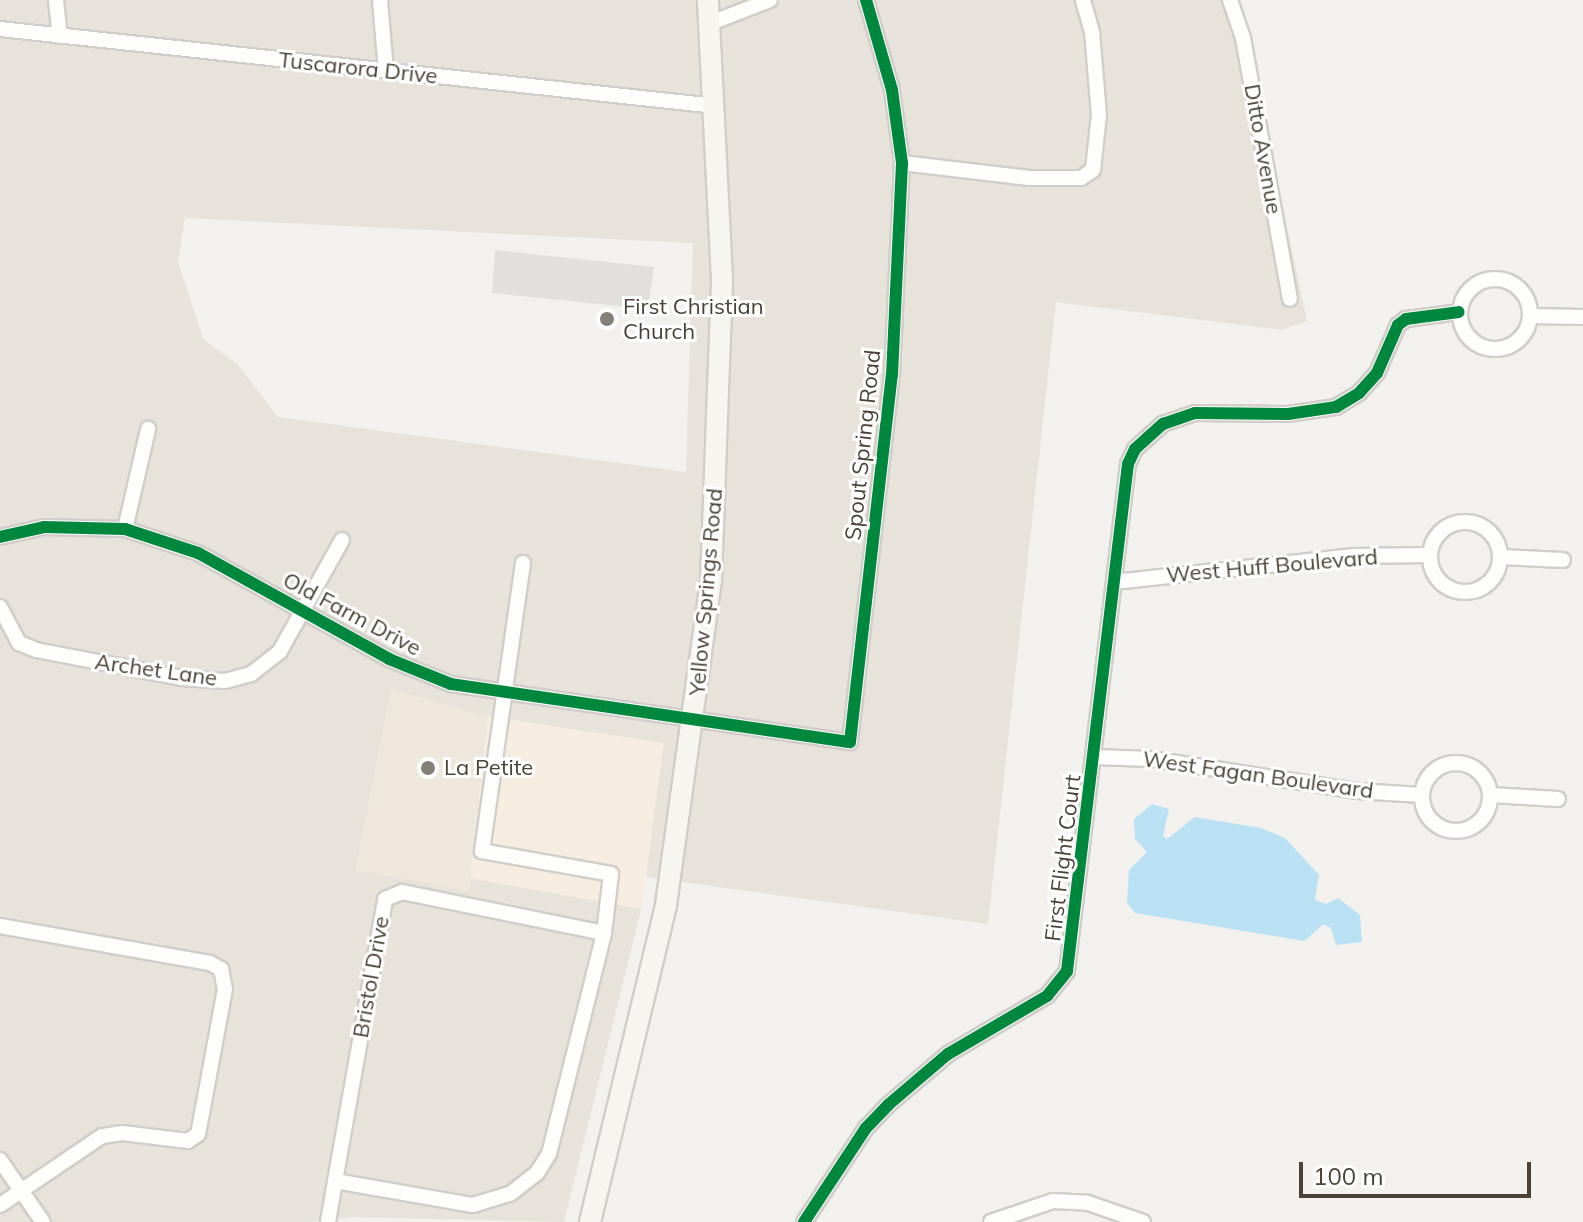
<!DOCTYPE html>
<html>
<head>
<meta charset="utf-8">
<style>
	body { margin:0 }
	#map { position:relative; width:1583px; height:1222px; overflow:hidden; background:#f3f1ed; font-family:Mulish,sans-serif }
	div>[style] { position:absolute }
	.residential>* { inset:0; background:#e7e2da }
	.commercial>* { inset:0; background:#f6ecdf }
	.education>* { inset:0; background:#eee8dc }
	.parking>* { inset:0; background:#e2e0dc }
	.water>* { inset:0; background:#bae0f3 }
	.roads { filter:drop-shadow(2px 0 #d1ceca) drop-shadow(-2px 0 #d1ceca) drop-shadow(0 2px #d1ceca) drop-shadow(0 -2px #d1ceca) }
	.minor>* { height:14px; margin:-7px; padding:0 7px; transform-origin:7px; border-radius:7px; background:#fdfdfc }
	.minor>.ring { margin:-7px; padding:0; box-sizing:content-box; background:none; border:14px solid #fdfdfc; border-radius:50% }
	.secondary>* { height:20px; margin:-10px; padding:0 10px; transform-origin:10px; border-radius:10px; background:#f7f5f0 }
	.cycleway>* { height:12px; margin:-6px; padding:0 6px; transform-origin:6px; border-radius:6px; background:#00873e }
	.dots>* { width:22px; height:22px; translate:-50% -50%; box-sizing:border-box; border:4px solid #fff; border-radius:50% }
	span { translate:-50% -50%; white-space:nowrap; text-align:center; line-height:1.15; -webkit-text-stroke:6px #fff; paint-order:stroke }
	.street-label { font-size:22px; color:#4b4237 }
	.poi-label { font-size:22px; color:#4b4237 }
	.left { translate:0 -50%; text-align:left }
	.scale { position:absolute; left:1299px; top:1162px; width:232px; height:36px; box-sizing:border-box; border:4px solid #4b4237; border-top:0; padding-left:10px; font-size:24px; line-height:28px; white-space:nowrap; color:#4b4237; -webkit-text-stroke:6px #fff; paint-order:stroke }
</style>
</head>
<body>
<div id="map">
	<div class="residential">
		<i style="clip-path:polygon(evenodd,0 0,1239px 0,1307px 321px,1282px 330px,1056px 302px,988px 924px,646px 877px,663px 743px,478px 715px,391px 689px,356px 870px,469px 890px,470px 878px,641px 909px,564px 1222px,353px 1217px,311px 1222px,0 1222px,0 0,185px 218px,693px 243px,686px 472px,278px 417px,237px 364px,203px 339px,178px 261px,185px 218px)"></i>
	</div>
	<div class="commercial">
		<i style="clip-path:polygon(488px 717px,664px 743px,641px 909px,470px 878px)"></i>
	</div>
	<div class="education">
		<i style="clip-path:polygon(391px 689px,488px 717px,469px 891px,356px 870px)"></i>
	</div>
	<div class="parking">
		<i style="clip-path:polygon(495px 250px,654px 267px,648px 309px,492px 293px)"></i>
	</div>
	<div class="water">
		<i style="clip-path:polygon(1152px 804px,1169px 809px,1163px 836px,1167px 839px,1195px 817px,1261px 828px,1285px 838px,1319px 875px,1315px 900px,1326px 904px,1338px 898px,1360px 915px,1362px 942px,1336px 945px,1331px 928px,1324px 924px,1304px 941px,1135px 913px,1127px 903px,1129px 870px,1147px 852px,1135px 839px,1134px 819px)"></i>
	</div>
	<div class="roads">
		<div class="minor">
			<i style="left:56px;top:0;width:36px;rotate:84deg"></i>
			<i style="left:380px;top:0;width:71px;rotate:85.2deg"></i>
			<i style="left:1230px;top:0;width:40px;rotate:71.1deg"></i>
			<i style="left:1243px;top:38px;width:265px;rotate:79.8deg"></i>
			<i style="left:711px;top:23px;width:63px;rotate:-21.3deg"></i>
			<i style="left:0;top:29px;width:720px;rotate:6.14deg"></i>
			<i style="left:902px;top:163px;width:128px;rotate:6.7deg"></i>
			<i style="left:1029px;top:178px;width:52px"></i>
			<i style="left:1081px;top:178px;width:14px;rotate:-34deg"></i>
			<i style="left:1093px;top:170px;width:55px;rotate:-83.8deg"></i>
			<i style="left:1099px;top:115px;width:83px;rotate:-94.8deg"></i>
			<i style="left:1092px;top:32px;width:33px;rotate:-106deg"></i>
			<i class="ring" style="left:1460px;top:279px;width:56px;height:56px"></i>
			<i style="left:1531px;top:316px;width:52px;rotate:1.1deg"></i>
			<i class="ring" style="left:1430px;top:522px;width:56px;height:56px"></i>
			<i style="left:125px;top:529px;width:103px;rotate:-77deg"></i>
			<i style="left:0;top:537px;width:45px;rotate:-12.8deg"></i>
			<i style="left:44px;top:527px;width:81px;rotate:1.4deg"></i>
			<i style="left:125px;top:529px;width:77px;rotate:18.2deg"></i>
			<i style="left:198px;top:553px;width:218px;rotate:29deg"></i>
			<i style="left:389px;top:659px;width:67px;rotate:22deg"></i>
			<i style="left:451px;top:684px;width:403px;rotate:8.3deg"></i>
			<i style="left:850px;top:742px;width:369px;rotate:-83.5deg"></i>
			<i style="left:892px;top:375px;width:212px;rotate:-87.3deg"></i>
			<i style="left:902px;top:163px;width:74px;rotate:-97.8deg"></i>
			<i style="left:892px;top:90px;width:94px;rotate:-106.1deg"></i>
			<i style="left:1501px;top:557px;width:62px;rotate:2.8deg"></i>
			<i style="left:1114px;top:582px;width:242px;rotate:-6.2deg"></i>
			<i style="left:1355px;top:556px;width:75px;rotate:-0.8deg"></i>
			<i style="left:0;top:607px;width:41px;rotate:62.2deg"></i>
			<i style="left:19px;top:643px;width:18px;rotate:22deg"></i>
			<i style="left:36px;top:650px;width:148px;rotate:10.9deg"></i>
			<i style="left:181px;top:678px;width:44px;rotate:3.9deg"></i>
			<i style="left:225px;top:681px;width:27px;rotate:-15deg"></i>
			<i style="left:251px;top:674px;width:37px;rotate:-38deg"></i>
			<i style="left:280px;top:651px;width:127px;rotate:-60.8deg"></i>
			<i style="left:1094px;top:757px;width:57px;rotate:2deg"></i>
			<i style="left:1151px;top:759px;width:208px;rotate:8.8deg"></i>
			<i style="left:1357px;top:791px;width:64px;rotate:3.6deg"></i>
			<i class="ring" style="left:1422px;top:763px;width:54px;height:54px"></i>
			<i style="left:1491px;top:795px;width:67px;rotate:3.4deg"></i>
			<i style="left:0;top:926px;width:213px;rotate:10deg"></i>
			<i style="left:210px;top:963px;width:13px;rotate:29deg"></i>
			<i style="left:221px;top:969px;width:20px;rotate:79deg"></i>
			<i style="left:225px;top:989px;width:147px;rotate:100.5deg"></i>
			<i style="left:198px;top:1134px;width:12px;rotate:145deg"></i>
			<i style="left:188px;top:1141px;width:66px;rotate:-173.1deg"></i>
			<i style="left:122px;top:1133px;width:20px;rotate:171deg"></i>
			<i style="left:102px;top:1136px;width:123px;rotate:145.9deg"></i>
			<i style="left:0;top:1160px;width:75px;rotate:55.3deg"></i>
			<i style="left:335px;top:1181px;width:286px;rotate:-79.9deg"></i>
			<i style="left:385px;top:899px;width:18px;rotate:-22deg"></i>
			<i style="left:402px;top:892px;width:206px;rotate:11.5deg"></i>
			<i style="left:328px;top:1222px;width:42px;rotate:-80.3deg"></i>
			<i style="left:335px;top:1181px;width:140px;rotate:9.9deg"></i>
			<i style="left:473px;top:1205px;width:39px;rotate:-17deg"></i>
			<i style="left:510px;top:1194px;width:34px;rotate:-38deg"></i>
			<i style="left:537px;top:1173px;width:22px;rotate:-58deg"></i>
			<i style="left:549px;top:1154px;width:228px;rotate:-76deg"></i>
			<i style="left:604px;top:933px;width:59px;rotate:-83.2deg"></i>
			<i style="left:611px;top:874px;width:131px;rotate:-169.9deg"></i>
			<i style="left:482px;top:851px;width:291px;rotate:-81.9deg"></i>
			<i style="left:804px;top:1222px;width:113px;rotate:-56.6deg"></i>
			<i style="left:866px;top:1128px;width:32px;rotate:-46deg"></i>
			<i style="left:888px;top:1105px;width:79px;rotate:-40.4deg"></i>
			<i style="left:948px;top:1054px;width:115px;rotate:-30.4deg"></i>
			<i style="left:1047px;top:996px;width:32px;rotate:-51deg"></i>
			<i style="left:1067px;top:971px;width:511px;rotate:-83.14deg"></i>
			<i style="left:1128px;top:464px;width:17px;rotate:-65deg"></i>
			<i style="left:1135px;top:449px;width:38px;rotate:-42deg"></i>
			<i style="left:1163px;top:424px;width:34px;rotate:-19deg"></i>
			<i style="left:1195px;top:413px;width:93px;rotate:0.6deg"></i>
			<i style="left:1288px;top:414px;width:49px;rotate:-8.3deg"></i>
			<i style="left:1336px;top:407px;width:27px;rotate:-31deg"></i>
			<i style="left:1359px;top:393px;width:27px;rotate:-48deg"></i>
			<i style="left:1377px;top:373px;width:52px;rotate:-66.4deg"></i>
			<i style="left:1398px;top:325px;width:10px;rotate:-37deg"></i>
			<i style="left:1406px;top:319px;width:53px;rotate:-7.5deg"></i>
			<i style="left:991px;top:1222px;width:65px;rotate:-18.7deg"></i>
			<i style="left:1053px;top:1201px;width:35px;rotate:3deg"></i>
			<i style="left:1088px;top:1203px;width:58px;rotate:19.1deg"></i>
		</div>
		<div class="secondary">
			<i style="left:590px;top:1222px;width:326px;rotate:-76.5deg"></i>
			<i style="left:666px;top:905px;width:327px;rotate:-82.1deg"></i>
			<i style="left:711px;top:581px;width:302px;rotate:-87.9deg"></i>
			<i style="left:722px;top:279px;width:279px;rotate:-92.9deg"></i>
		</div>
	</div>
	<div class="cycleway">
		<i style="left:0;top:537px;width:45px;rotate:-12.8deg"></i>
		<i style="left:44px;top:527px;width:81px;rotate:1.4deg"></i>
		<i style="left:125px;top:529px;width:77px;rotate:18.2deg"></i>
		<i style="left:198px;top:553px;width:218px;rotate:29deg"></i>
		<i style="left:389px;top:659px;width:67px;rotate:22deg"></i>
		<i style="left:451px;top:684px;width:403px;rotate:8.3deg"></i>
		<i style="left:850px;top:742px;width:369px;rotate:-83.5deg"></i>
		<i style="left:892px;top:375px;width:212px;rotate:-87.3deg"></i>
		<i style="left:902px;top:163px;width:74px;rotate:-97.8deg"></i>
		<i style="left:892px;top:90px;width:94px;rotate:-106.1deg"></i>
		<i style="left:804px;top:1222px;width:113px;rotate:-56.6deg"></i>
		<i style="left:866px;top:1128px;width:32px;rotate:-46deg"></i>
		<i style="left:888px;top:1105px;width:79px;rotate:-40.4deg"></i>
		<i style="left:948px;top:1054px;width:115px;rotate:-30.4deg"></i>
		<i style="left:1047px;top:996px;width:32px;rotate:-51deg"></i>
		<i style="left:1067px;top:971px;width:511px;rotate:-83.14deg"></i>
		<i style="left:1128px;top:464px;width:17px;rotate:-65deg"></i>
		<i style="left:1135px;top:449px;width:38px;rotate:-42deg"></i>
		<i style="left:1163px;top:424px;width:34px;rotate:-19deg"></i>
		<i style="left:1195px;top:413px;width:93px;rotate:0.6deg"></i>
		<i style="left:1288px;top:414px;width:49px;rotate:-8.3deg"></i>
		<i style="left:1336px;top:407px;width:27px;rotate:-31deg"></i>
		<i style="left:1359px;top:393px;width:27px;rotate:-48deg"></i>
		<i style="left:1377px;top:373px;width:52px;rotate:-66.4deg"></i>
		<i style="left:1398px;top:325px;width:10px;rotate:-37deg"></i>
		<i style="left:1406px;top:319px;width:53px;rotate:-7.5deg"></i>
	</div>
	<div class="dots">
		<i style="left:607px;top:319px;background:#867f77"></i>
		<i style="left:428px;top:768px;background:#867f77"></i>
	</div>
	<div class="street-label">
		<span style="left:358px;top:68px;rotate:6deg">Tuscarora Drive</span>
		<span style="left:1263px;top:149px;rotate:80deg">Ditto Avenue</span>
		<span style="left:863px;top:445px;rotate:-84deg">Spout Spring Road</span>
		<span style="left:1272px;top:566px;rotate:-5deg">West Huff Boulevard</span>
		<span style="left:706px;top:592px;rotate:-85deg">Yellow Springs Road</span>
		<span style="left:352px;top:614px;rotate:28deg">Old Farm Drive</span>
		<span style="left:156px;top:670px;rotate:8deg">Archet Lane</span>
		<span style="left:1258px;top:775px;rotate:8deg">West Fagan Boulevard</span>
		<span style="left:1063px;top:858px;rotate:-83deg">First Flight Court</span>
		<span style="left:371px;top:977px;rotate:-80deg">Bristol Drive</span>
	</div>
	<div class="poi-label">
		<span class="left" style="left:623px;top:319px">First Christian<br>Church</span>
		<span class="left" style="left:444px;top:768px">La Petite</span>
	</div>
	<div class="scale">100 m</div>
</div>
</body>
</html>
